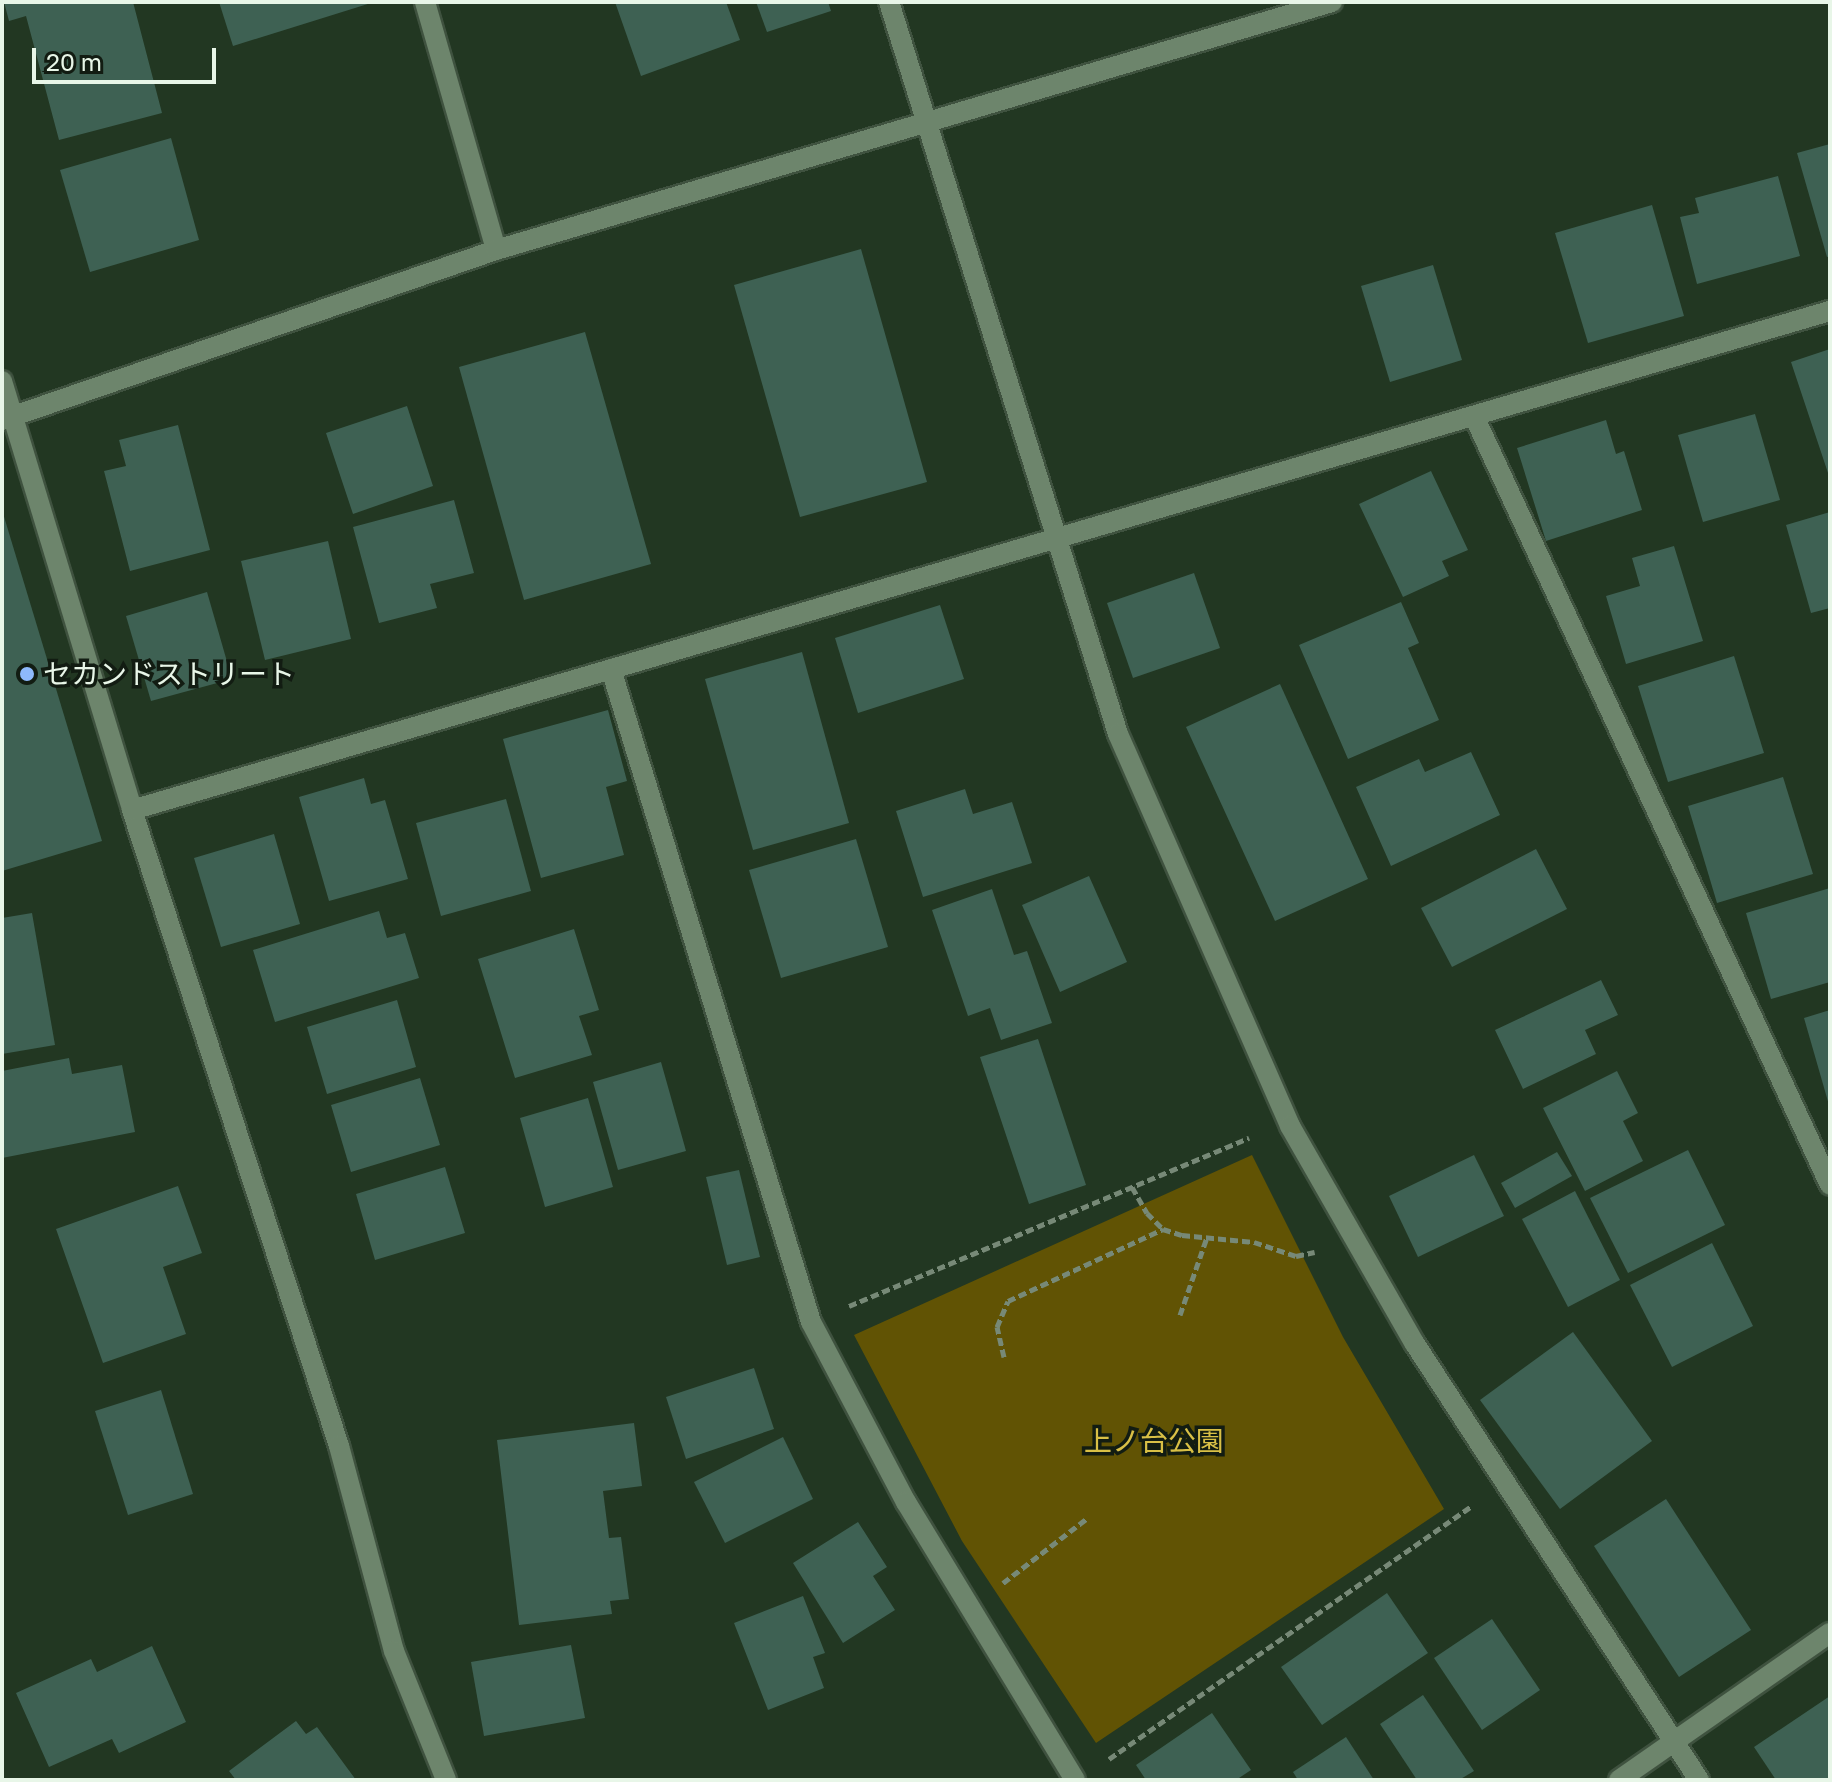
<!DOCTYPE html>
<html>
<head>
<meta charset="utf-8">
<style>
	body { margin:0 }
	#map { position:relative; width:1832px; height:1782px; overflow:hidden; background:#223722; font-family:"Golos Text","Noto Sans JP",sans-serif }
	div>[style] { position:absolute }
	.green>* { inset:0; background:#615304 }
	.building>* { inset:0; background:#3e6153 }
	.path>* { height:5px; margin-top:-2.5px; transform-origin:0; background:repeating-linear-gradient(90deg,#778977 0 8px,transparent 0 12px) }
	.roads { filter:drop-shadow(2px 0 #3f523f) drop-shadow(-2px 0 #3f523f) drop-shadow(0 2px #3f523f) drop-shadow(0 -2px #3f523f) }
	.street>* { height:20px; margin:-10px; padding:0 10px; transform-origin:10px; border-radius:10px; background:#6d856c }
	.secondary>* { height:20px; margin:-10px; padding:0 10px; transform-origin:10px; border-radius:10px; background:#6d856c }
	.dots>* { width:22px; height:22px; translate:-50% -50%; box-sizing:border-box; border:4px solid #121c12; border-radius:50% }
	span { translate:-50% -50%; white-space:nowrap; text-align:center; line-height:1.15; -webkit-text-stroke:7px #121c12; paint-order:stroke }
	.poi-label { font-size:28px; color:#e8f6e8 }
	.left { translate:0 -50%; text-align:left }
	.park-label { font-size:28px; color:#d9c046 }
	.frame { position:absolute; inset:0; border:4px solid #e8f6e8; pointer-events:none }
	.scale { position:absolute; left:32px; top:48px; width:184px; height:36px; box-sizing:border-box; border:4px solid #e8f6e8; border-top:0; padding-left:10px; font-size:24px; line-height:28px; white-space:nowrap; color:#e8f6e8; -webkit-text-stroke:6px #121c12; paint-order:stroke }
</style>
</head>
<body>
<div id="map">
	<div class="green">
		<i style="clip-path:polygon(1252px 1155px,1343px 1337px,1444px 1509px,1096px 1743px,962px 1541px,854px 1335px)"></i>
	</div>
	<div class="building">
		<i style="clip-path:polygon(4px 2px,133px 2px,162px 113px,59px 140px,26px 16px,9px 21px)"></i>
		<i style="clip-path:polygon(219px 2px,371px 2px,371px 3px,233px 46px)"></i>
		<i style="clip-path:polygon(615px 2px,726px 2px,740px 40px,641px 76px)"></i>
		<i style="clip-path:polygon(756px 2px,828px 2px,831px 11px,767px 32px)"></i>
		<i style="clip-path:polygon(171px 138px,199px 240px,90px 272px,60px 170px)"></i>
		<i style="clip-path:polygon(1830px 144px,1830px 256px,1827px 257px,1797px 153px)"></i>
		<i style="clip-path:polygon(1778px 176px,1800px 256px,1697px 284px,1680px 217px,1699px 213px,1695px 198px)"></i>
		<i style="clip-path:polygon(1652px 205px,1684px 316px,1588px 343px,1555px 233px)"></i>
		<i style="clip-path:polygon(861px 249px,927px 482px,800px 517px,734px 285px)"></i>
		<i style="clip-path:polygon(1433px 265px,1462px 360px,1390px 382px,1361px 286px)"></i>
		<i style="clip-path:polygon(585px 332px,651px 564px,524px 600px,459px 367px)"></i>
		<i style="clip-path:polygon(1830px 349px,1830px 476px,1829px 476px,1791px 362px)"></i>
		<i style="clip-path:polygon(407px 406px,433px 486px,353px 514px,326px 433px)"></i>
		<i style="clip-path:polygon(1755px 414px,1780px 500px,1703px 522px,1678px 435px)"></i>
		<i style="clip-path:polygon(1606px 420px,1616px 454px,1624px 451px,1642px 510px,1546px 541px,1517px 448px)"></i>
		<i style="clip-path:polygon(178px 425px,210px 550px,130px 571px,104px 471px,126px 466px,119px 440px)"></i>
		<i style="clip-path:polygon(1431px 471px,1468px 550px,1442px 561px,1449px 576px,1403px 597px,1359px 504px)"></i>
		<i style="clip-path:polygon(454px 500px,474px 573px,430px 584px,437px 608px,379px 623px,353px 527px)"></i>
		<i style="clip-path:polygon(2px 510px,102px 841px,2px 871px)"></i>
		<i style="clip-path:polygon(1830px 512px,1830px 608px,1811px 613px,1786px 525px)"></i>
		<i style="clip-path:polygon(328px 541px,351px 639px,265px 660px,241px 561px)"></i>
		<i style="clip-path:polygon(1674px 546px,1703px 641px,1626px 664px,1606px 596px,1640px 586px,1632px 558px)"></i>
		<i style="clip-path:polygon(1194px 573px,1220px 648px,1133px 678px,1107px 603px)"></i>
		<i style="clip-path:polygon(207px 592px,232px 679px,151px 701px,126px 616px)"></i>
		<i style="clip-path:polygon(1401px 602px,1419px 643px,1408px 648px,1439px 720px,1348px 759px,1299px 645px)"></i>
		<i style="clip-path:polygon(940px 605px,964px 679px,858px 713px,835px 638px)"></i>
		<i style="clip-path:polygon(802px 652px,849px 823px,753px 850px,705px 679px)"></i>
		<i style="clip-path:polygon(1734px 656px,1764px 753px,1668px 782px,1638px 686px)"></i>
		<i style="clip-path:polygon(1280px 684px,1368px 879px,1275px 921px,1186px 727px)"></i>
		<i style="clip-path:polygon(608px 710px,627px 781px,606px 787px,624px 855px,541px 878px,503px 739px)"></i>
		<i style="clip-path:polygon(1471px 752px,1500px 815px,1391px 866px,1356px 787px,1419px 759px,1425px 772px)"></i>
		<i style="clip-path:polygon(1783px 777px,1813px 874px,1717px 903px,1688px 806px)"></i>
		<i style="clip-path:polygon(364px 778px,371px 804px,385px 800px,408px 879px,329px 901px,299px 797px)"></i>
		<i style="clip-path:polygon(965px 789px,973px 814px,1012px 802px,1032px 863px,923px 897px,896px 811px)"></i>
		<i style="clip-path:polygon(506px 799px,531px 891px,441px 916px,416px 823px)"></i>
		<i style="clip-path:polygon(274px 834px,300px 924px,221px 947px,194px 858px)"></i>
		<i style="clip-path:polygon(856px 839px,888px 947px,781px 978px,749px 870px)"></i>
		<i style="clip-path:polygon(1536px 849px,1567px 909px,1452px 967px,1421px 908px)"></i>
		<i style="clip-path:polygon(1089px 876px,1127px 962px,1060px 992px,1022px 905px)"></i>
		<i style="clip-path:polygon(1830px 888px,1830px 982px,1771px 999px,1746px 913px)"></i>
		<i style="clip-path:polygon(992px 889px,1014px 955px,1027px 951px,1052px 1023px,1001px 1040px,990px 1008px,968px 1016px,932px 910px)"></i>
		<i style="clip-path:polygon(379px 911px,387px 938px,405px 933px,419px 978px,275px 1022px,253px 950px)"></i>
		<i style="clip-path:polygon(32px 913px,55px 1045px,2px 1054px,2px 918px)"></i>
		<i style="clip-path:polygon(574px 929px,599px 1010px,579px 1016px,592px 1055px,515px 1078px,478px 959px)"></i>
		<i style="clip-path:polygon(1601px 980px,1618px 1015px,1585px 1030px,1596px 1054px,1523px 1089px,1495px 1030px)"></i>
		<i style="clip-path:polygon(397px 1000px,416px 1067px,327px 1094px,307px 1027px)"></i>
		<i style="clip-path:polygon(1830px 1010px,1830px 1105px,1829px 1105px,1804px 1018px)"></i>
		<i style="clip-path:polygon(1038px 1039px,1086px 1185px,1029px 1204px,980px 1057px)"></i>
		<i style="clip-path:polygon(69px 1058px,72px 1074px,122px 1065px,135px 1132px,2px 1158px,2px 1071px)"></i>
		<i style="clip-path:polygon(661px 1062px,686px 1151px,618px 1170px,593px 1082px)"></i>
		<i style="clip-path:polygon(1617px 1071px,1638px 1113px,1623px 1121px,1643px 1161px,1585px 1191px,1543px 1108px)"></i>
		<i style="clip-path:polygon(420px 1078px,440px 1145px,351px 1172px,331px 1105px)"></i>
		<i style="clip-path:polygon(588px 1098px,613px 1187px,545px 1207px,520px 1118px)"></i>
		<i style="clip-path:polygon(1688px 1150px,1725px 1225px,1628px 1273px,1590px 1198px)"></i>
		<i style="clip-path:polygon(1557px 1152px,1572px 1176px,1515px 1208px,1501px 1183px)"></i>
		<i style="clip-path:polygon(1474px 1155px,1504px 1216px,1418px 1257px,1389px 1196px)"></i>
		<i style="clip-path:polygon(445px 1167px,465px 1233px,375px 1260px,356px 1194px)"></i>
		<i style="clip-path:polygon(739px 1170px,760px 1257px,727px 1265px,706px 1177px)"></i>
		<i style="clip-path:polygon(178px 1186px,202px 1253px,163px 1267px,186px 1334px,103px 1363px,56px 1229px)"></i>
		<i style="clip-path:polygon(1575px 1191px,1620px 1280px,1568px 1307px,1522px 1219px)"></i>
		<i style="clip-path:polygon(1712px 1243px,1753px 1326px,1672px 1367px,1630px 1285px)"></i>
		<i style="clip-path:polygon(1573px 1332px,1652px 1441px,1560px 1509px,1480px 1400px)"></i>
		<i style="clip-path:polygon(754px 1368px,774px 1429px,686px 1459px,666px 1397px)"></i>
		<i style="clip-path:polygon(161px 1390px,193px 1494px,128px 1515px,95px 1411px)"></i>
		<i style="clip-path:polygon(634px 1423px,642px 1486px,603px 1491px,609px 1538px,621px 1537px,629px 1599px,610px 1601px,612px 1614px,519px 1625px,497px 1440px)"></i>
		<i style="clip-path:polygon(783px 1437px,813px 1499px,725px 1543px,694px 1482px)"></i>
		<i style="clip-path:polygon(1666px 1499px,1751px 1630px,1679px 1677px,1594px 1546px)"></i>
		<i style="clip-path:polygon(858px 1522px,887px 1567px,873px 1576px,895px 1610px,843px 1643px,793px 1563px)"></i>
		<i style="clip-path:polygon(1387px 1593px,1428px 1653px,1322px 1725px,1281px 1667px)"></i>
		<i style="clip-path:polygon(803px 1596px,825px 1653px,813px 1657px,824px 1688px,768px 1710px,734px 1623px)"></i>
		<i style="clip-path:polygon(1492px 1619px,1540px 1690px,1482px 1730px,1434px 1658px)"></i>
		<i style="clip-path:polygon(571px 1645px,585px 1718px,484px 1736px,471px 1662px)"></i>
		<i style="clip-path:polygon(152px 1646px,186px 1722px,119px 1753px,112px 1739px,49px 1767px,16px 1693px,91px 1659px,97px 1672px)"></i>
		<i style="clip-path:polygon(1423px 1695px,1474px 1771px,1459px 1780px,1417px 1780px,1380px 1724px)"></i>
		<i style="clip-path:polygon(1830px 1696px,1830px 1780px,1776px 1780px,1754px 1747px)"></i>
		<i style="clip-path:polygon(1212px 1713px,1251px 1770px,1236px 1780px,1146px 1780px,1136px 1765px)"></i>
		<i style="clip-path:polygon(296px 1721px,306px 1734px,317px 1727px,356px 1780px,236px 1780px,229px 1771px)"></i>
		<i style="clip-path:polygon(1346px 1737px,1374px 1780px,1298px 1780px,1293px 1772px)"></i>
	</div>
	<div class="path">
		<i style="left:1132px;top:1187px;width:30px;rotate:60deg"></i>
		<i style="left:1147px;top:1213px;width:23px;rotate:45deg"></i>
		<i style="left:1163px;top:1229px;width:20px;rotate:18deg"></i>
		<i style="left:1182px;top:1235px;width:72px;rotate:5.6deg"></i>
		<i style="left:1254px;top:1242px;width:44px;rotate:18.4deg"></i>
		<i style="left:1296px;top:1256px;width:19px;rotate:-12deg"></i>
		<i style="left:849px;top:1306px;width:434px;rotate:-22.8deg"></i>
		<i style="left:1180px;top:1315px;width:83px;rotate:-70.9deg"></i>
		<i style="left:1004px;top:1357px;width:31px;rotate:-103deg"></i>
		<i style="left:997px;top:1327px;width:28px;rotate:-67deg"></i>
		<i style="left:1008px;top:1301px;width:171px;rotate:-24.9deg"></i>
		<i style="left:1003px;top:1583px;width:105px;rotate:-37.6deg"></i>
		<i style="left:1109px;top:1759px;width:442px;rotate:-34.9deg"></i>
	</div>
	<div class="roads">
		<div class="street">
			<i style="left:425px;top:2px;width:258px;rotate:74deg"></i>
			<i style="left:2px;top:381px;width:448px;rotate:73.1deg"></i>
			<i style="left:132px;top:810px;width:669px;rotate:71.97deg"></i>
			<i style="left:339px;top:1446px;width:212px;rotate:75deg"></i>
			<i style="left:394px;top:1651px;width:139px;rotate:68deg"></i>
			<i style="left:1474px;top:416px;width:847px;rotate:65.16deg"></i>
			<i style="left:611px;top:669px;width:683px;rotate:72.97deg"></i>
			<i style="left:811px;top:1322px;width:204px;rotate:62.2deg"></i>
			<i style="left:906px;top:1502px;width:325px;rotate:58.7deg"></i>
			<i style="left:132px;top:810px;width:1770px;rotate:-16.38deg"></i>
			<i style="left:1619px;top:1780px;width:257px;rotate:-34.9deg"></i>
		</div>
		<div class="secondary">
			<i style="left:889px;top:2px;width:767px;rotate:72.63deg"></i>
			<i style="left:1118px;top:734px;width:428px;rotate:66.3deg"></i>
			<i style="left:1290px;top:1126px;width:251px;rotate:60.2deg"></i>
			<i style="left:1415px;top:1344px;width:520px;rotate:56.92deg"></i>
			<i style="left:2px;top:420px;width:522px;rotate:-18.99deg"></i>
			<i style="left:496px;top:250px;width:872px;rotate:-16.52deg"></i>
		</div>
	</div>
	<div class="dots">
		<i style="left:27px;top:674px;background:#8eb9fc"></i>
	</div>
	<div class="poi-label">
		<span class="left" style="left:43px;top:674px">セカンドストリート</span>
	</div>
	<div class="park-label">
		<span style="left:1154px;top:1441px">上ノ台公園</span>
	</div>
	<div class="frame"></div>
	<div class="scale">20 m</div>
</div>
</body>
</html>
